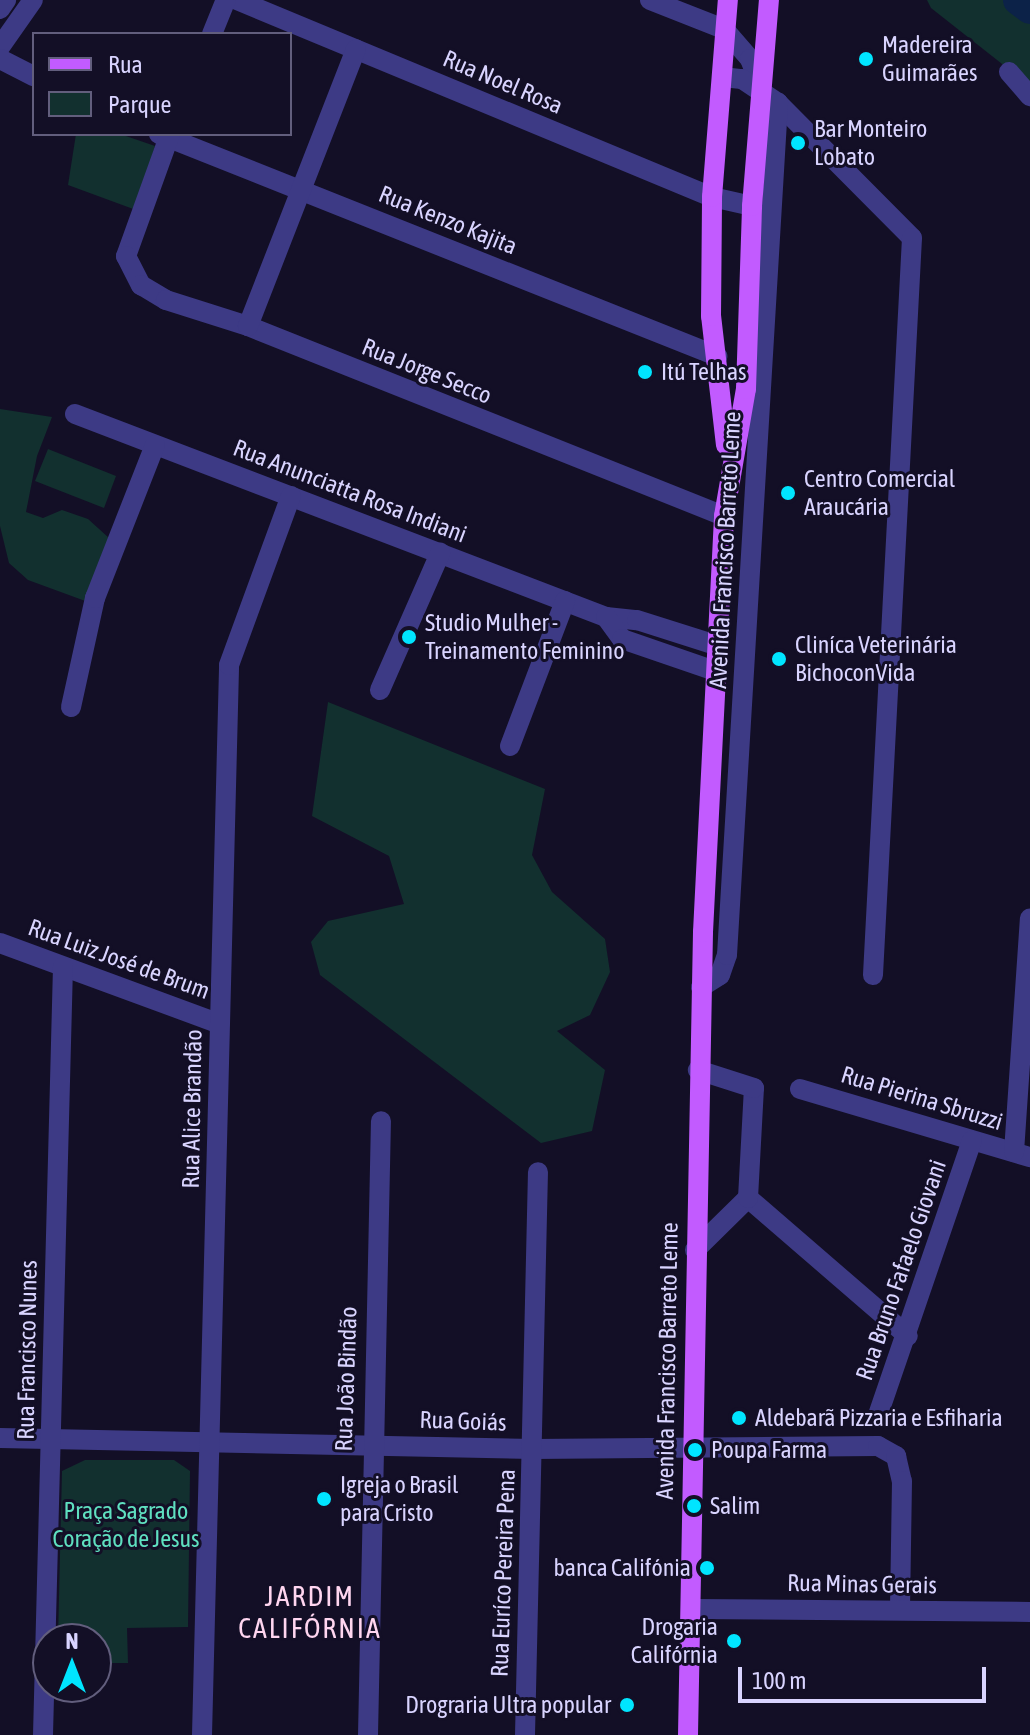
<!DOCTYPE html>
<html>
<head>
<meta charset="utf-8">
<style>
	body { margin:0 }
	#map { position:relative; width:1030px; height:1735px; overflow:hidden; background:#130f26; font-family:"Asap Condensed",sans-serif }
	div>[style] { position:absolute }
	.green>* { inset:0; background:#12302f }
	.river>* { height:30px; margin:-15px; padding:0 15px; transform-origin:15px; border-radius:15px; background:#0c2248 }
	.street>* { height:20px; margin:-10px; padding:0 10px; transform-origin:10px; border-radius:10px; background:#3d3a85 }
	.primary>* { height:20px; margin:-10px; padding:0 10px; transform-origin:10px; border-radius:10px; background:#c25bff }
	.dots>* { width:22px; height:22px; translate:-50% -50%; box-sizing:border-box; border:4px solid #130f26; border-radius:50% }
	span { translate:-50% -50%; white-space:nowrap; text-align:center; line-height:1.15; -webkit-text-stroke:6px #130f26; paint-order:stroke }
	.poi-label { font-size:24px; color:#d9d4ff }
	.left { translate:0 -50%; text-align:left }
	.right { translate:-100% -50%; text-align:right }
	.street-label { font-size:24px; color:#d9d4ff }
	.park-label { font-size:24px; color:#5fe0c0 }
	.quarter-label { font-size:28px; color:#ffd6f0; letter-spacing:2px }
	.legend { position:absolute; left:32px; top:32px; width:260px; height:104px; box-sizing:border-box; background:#130f26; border:2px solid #625e7d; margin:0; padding:10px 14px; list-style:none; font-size:24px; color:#d9d4ff }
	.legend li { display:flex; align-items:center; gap:16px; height:40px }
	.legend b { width:40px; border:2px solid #625e7d }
	.north { position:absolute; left:32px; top:1623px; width:80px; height:80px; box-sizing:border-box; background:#130f26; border:2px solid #625e7d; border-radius:50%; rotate:0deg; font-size:22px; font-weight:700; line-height:32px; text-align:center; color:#d9d4ff }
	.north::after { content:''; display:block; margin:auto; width:28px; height:36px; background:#00e5ff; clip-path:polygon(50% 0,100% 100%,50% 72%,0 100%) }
	.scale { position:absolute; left:738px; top:1667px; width:248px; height:36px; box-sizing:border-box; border:4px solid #d9d4ff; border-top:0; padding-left:10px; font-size:24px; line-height:28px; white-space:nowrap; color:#d9d4ff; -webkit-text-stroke:6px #130f26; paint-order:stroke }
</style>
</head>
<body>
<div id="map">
	<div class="green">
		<i style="clip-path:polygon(927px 0,1030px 0,1030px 86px,931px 8px)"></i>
		<i style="clip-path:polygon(76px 134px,120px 134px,155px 146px,136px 210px,68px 185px)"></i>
		<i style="clip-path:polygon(0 409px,52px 417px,37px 456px,26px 512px,43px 518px,62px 510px,88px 519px,109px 538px,88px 602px,28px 580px,9px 563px,0 526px)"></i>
		<i style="clip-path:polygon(48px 449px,116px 476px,104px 508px,35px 481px)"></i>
		<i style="clip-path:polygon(328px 702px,545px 789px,532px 855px,552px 892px,605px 939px,610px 972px,590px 1015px,557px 1031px,605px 1070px,592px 1131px,541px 1143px,320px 975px,311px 942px,328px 921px,404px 904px,389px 856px,312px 816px)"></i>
		<i style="clip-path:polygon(85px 1460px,174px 1460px,190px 1471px,188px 1627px,127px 1628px,128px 1663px,96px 1663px,96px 1639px,58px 1639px,62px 1471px)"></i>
	</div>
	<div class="river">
		<i style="left:1018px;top:0;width:15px;rotate:37deg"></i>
	</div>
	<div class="street">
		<i style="left:237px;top:0;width:514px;rotate:22.53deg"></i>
		<i style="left:712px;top:197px;width:41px;rotate:12.7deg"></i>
		<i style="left:650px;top:0;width:79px;rotate:21.4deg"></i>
		<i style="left:724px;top:29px;width:40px;rotate:49deg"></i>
		<i style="left:750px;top:59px;width:33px;rotate:69deg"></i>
		<i style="left:0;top:9px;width:11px;rotate:-56deg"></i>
		<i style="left:212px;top:34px;width:37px;rotate:-68deg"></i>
		<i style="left:0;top:47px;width:57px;rotate:-54.9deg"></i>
		<i style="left:0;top:59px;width:38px;rotate:27deg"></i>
		<i style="left:1009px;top:72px;width:32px;rotate:49deg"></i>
		<i style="left:722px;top:77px;width:20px;rotate:6deg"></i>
		<i style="left:742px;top:79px;width:43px;rotate:33.7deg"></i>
		<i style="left:778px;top:103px;width:190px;rotate:45.2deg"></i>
		<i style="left:912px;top:238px;width:738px;rotate:93.03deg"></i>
		<i style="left:159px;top:134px;width:601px;rotate:21.7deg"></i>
		<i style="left:170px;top:134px;width:130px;rotate:109.8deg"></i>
		<i style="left:126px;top:256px;width:33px;rotate:63deg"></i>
		<i style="left:141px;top:285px;width:29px;rotate:31deg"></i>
		<i style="left:166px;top:300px;width:86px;rotate:17.6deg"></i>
		<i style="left:248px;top:326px;width:513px;rotate:21.76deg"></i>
		<i style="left:248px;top:326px;width:297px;rotate:-68.7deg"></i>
		<i style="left:75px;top:414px;width:568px;rotate:20.92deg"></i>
		<i style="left:606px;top:617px;width:31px;rotate:6deg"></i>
		<i style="left:637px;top:620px;width:83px;rotate:17.6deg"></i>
		<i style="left:606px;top:617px;width:27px;rotate:54deg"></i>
		<i style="left:622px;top:639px;width:98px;rotate:19deg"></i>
		<i style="left:380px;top:690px;width:150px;rotate:-66.3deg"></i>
		<i style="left:71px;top:707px;width:112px;rotate:-77.6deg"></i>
		<i style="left:95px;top:598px;width:164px;rotate:-68.6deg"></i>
		<i style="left:510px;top:746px;width:155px;rotate:-69.2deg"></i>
		<i style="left:0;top:943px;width:234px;rotate:20.2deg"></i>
		<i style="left:701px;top:987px;width:22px;rotate:-32deg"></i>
		<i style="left:720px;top:975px;width:21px;rotate:-71deg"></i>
		<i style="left:727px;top:955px;width:854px;rotate:-86.57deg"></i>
		<i style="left:800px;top:1089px;width:240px;rotate:16.5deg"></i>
		<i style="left:1014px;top:1152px;width:234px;rotate:-86.1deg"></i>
		<i style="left:748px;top:1198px;width:211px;rotate:40.8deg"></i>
		<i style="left:695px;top:1250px;width:74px;rotate:-44.5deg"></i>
		<i style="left:748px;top:1198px;width:110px;rotate:-86.9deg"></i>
		<i style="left:754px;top:1088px;width:59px;rotate:-162.2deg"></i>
		<i style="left:878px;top:1415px;width:290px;rotate:-71.1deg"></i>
		<i style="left:0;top:1438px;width:533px;rotate:1.18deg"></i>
		<i style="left:533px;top:1449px;width:345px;rotate:-0.5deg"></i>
		<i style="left:878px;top:1446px;width:21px;rotate:29deg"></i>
		<i style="left:896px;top:1456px;width:26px;rotate:77deg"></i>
		<i style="left:902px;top:1481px;width:129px;rotate:90.9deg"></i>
		<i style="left:693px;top:1609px;width:337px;rotate:0.5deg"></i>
		<i style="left:43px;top:1735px;width:768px;rotate:-88.51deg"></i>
		<i style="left:202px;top:1735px;width:1070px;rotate:-88.55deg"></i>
		<i style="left:229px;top:665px;width:180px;rotate:-69.9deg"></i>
		<i style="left:368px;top:1735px;width:614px;rotate:-88.79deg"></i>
		<i style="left:525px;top:1735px;width:563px;rotate:-88.68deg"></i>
	</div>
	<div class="primary">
		<i style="left:726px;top:445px;width:130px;rotate:-96.6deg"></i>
		<i style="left:711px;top:316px;width:119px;rotate:-89.5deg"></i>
		<i style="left:712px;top:197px;width:198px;rotate:-85.4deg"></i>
		<i style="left:688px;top:1735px;width:803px;rotate:-88.93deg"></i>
		<i style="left:703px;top:932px;width:417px;rotate:-87.1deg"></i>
		<i style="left:724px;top:516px;width:129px;rotate:-80.2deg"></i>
		<i style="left:746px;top:389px;width:183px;rotate:-88.1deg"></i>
		<i style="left:752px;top:206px;width:207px;rotate:-85.3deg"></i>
	</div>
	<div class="dots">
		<i style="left:866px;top:59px;background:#00e5ff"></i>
		<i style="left:798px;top:143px;background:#00e5ff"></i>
		<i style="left:645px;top:372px;background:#00e5ff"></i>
		<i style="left:788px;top:493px;background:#00e5ff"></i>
		<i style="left:409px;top:637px;background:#00e5ff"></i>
		<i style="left:779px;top:659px;background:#00e5ff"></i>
		<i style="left:739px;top:1418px;background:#00e5ff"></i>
		<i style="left:695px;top:1450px;background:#00e5ff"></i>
		<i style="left:324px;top:1499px;background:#00e5ff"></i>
		<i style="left:694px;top:1506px;background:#00e5ff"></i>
		<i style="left:707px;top:1568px;background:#00e5ff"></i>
		<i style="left:734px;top:1641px;background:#00e5ff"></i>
		<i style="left:627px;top:1705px;background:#00e5ff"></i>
	</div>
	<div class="poi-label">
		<span class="left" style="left:882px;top:59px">Madereira<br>Guimarães</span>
		<span class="left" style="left:814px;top:143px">Bar Monteiro<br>Lobato</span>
		<span class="left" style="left:661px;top:372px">Itú Telhas</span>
		<span class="left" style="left:804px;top:493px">Centro Comercial<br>Araucária</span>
		<span class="left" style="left:425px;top:637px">Studio Mulher -<br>Treinamento Feminino</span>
		<span class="left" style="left:795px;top:659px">Cliníca Veterinária<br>BichoconVida</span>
		<span class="left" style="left:755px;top:1418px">Aldebarã Pizzaria e Esfiharia</span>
		<span class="left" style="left:711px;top:1450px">Poupa Farma</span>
		<span class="left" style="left:340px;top:1499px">Igreja o Brasil<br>para Cristo</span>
		<span class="left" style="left:710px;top:1506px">Salim</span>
		<span class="right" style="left:691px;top:1568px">banca Califónia</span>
		<span class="right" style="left:718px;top:1641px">Drogaria<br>Califórnia</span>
		<span class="right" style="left:611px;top:1705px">Drograria Ultra popular</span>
	</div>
	<div class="street-label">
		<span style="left:503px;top:82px;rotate:23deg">Rua Noel Rosa</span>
		<span style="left:448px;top:220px;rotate:22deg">Rua Kenzo Kajita</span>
		<span style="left:427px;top:371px;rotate:22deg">Rua Jorge Secco</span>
		<span style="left:350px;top:491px;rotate:21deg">Rua Anunciatta Rosa Indiani</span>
		<span style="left:725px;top:550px;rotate:-87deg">Avenida Francisco Barreto Leme</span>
		<span style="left:119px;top:959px;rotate:20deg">Rua Luiz José de Brum</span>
		<span style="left:922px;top:1098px;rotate:17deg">Rua Pierina Sbruzzi</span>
		<span style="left:192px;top:1109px;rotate:-89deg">Rua Alice Brandão</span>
		<span style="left:901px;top:1270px;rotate:-71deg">Rua Bruno Fafaelo Giovani</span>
		<span style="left:27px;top:1350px;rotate:-89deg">Rua Francisco Nunes</span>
		<span style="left:667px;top:1361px;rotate:-89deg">Avenida Francisco Barreto Leme</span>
		<span style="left:346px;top:1379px;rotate:-88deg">Rua João Bindão</span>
		<span style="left:463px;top:1421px;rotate:2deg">Rua Goiás</span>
		<span style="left:503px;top:1573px;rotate:-88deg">Rua Euríco Pereira Pena</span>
		<span style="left:862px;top:1584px;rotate:1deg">Rua Minas Gerais</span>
	</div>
	<div class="park-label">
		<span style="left:126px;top:1525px">Praça Sagrado<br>Coração de Jesus</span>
	</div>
	<div class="quarter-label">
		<span style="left:310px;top:1612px">JARDIM<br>CALIFÓRNIA</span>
	</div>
	<ul class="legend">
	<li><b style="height:10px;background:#c25bff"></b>Rua</li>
	<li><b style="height:22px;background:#12302f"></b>Parque</li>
	</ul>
	<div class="north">N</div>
	<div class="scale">100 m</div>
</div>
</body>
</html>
